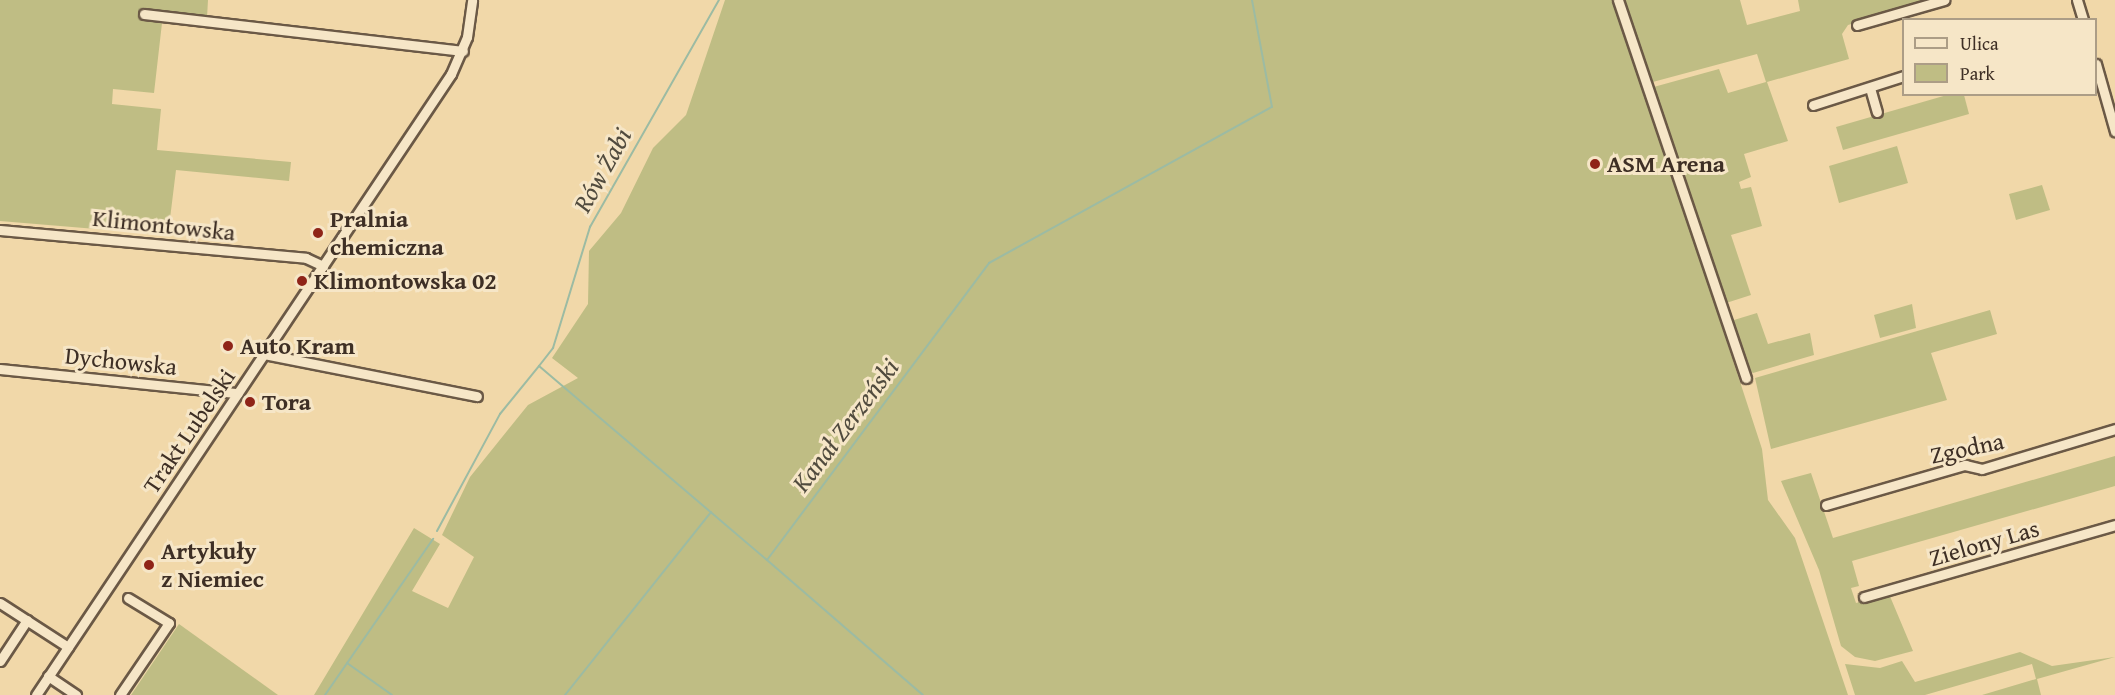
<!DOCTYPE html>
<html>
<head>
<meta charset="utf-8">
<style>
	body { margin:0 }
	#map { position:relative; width:2115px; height:695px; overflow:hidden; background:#f1d8a9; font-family:"Gentium Book Plus",serif }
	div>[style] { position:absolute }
	.green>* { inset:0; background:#bfbd84 }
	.stream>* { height:2px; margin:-1px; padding:0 1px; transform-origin:1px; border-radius:1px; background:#9cbba3 }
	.roads { filter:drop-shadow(2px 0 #6b5946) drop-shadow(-2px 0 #6b5946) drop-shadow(0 2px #6b5946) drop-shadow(0 -2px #6b5946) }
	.minor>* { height:9px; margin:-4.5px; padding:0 4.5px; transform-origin:4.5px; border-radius:4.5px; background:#f6e6c7 }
	.dots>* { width:16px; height:16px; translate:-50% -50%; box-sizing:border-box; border:3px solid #f6e6c7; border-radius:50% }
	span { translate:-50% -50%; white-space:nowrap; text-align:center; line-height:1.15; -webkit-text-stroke:6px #f6e6c7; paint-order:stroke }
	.poi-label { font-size:24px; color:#3e2f25; font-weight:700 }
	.left { translate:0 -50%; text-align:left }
	.street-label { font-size:24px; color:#3e2f25 }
	.water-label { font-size:26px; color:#514b3e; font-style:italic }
	.legend { position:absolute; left:1902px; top:18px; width:195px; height:78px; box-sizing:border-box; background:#f6e6c7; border:2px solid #ac9d86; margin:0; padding:8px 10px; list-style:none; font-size:18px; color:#3e2f25 }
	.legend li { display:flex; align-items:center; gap:12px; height:30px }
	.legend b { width:30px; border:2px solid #ac9d86 }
</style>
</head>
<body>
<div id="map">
	<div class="green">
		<i style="clip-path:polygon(0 0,208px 0,207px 18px,197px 18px,196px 27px,162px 23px,154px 93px,113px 89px,112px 104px,161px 109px,157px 150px,291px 162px,289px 181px,176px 170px,168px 235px,0 221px)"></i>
		<i style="clip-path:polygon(725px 0,1615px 0,1762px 449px,1768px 500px,1795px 538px,1848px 695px,314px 695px,414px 528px,440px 544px,412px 591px,448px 608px,474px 557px,442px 535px,470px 477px,528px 405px,578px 378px,552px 358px,588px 304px,589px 251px,621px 213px,653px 148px,686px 115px)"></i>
		<i style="clip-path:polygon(1622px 0,1740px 0,1747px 25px,1800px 11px,1798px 0,1931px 0,1848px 25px,1842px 34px,1849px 59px,1767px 82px,1788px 141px,1744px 154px,1751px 177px,1739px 182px,1741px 189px,1751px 187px,1762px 226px,1731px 235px,1751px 295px,1723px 304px,1650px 88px,1719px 69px,1728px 93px,1766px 82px,1757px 54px,1649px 83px)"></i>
		<i style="clip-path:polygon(1947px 95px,1964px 95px,1969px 114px,1843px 150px,1836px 127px)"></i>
		<i style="clip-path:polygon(1897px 146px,1908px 183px,1839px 203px,1829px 166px)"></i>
		<i style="clip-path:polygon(2042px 185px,2050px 210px,2016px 220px,2009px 194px)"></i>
		<i style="clip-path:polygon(1912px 304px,1916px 328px,1880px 338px,1874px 315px)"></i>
		<i style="clip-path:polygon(1990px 310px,1997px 334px,1931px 353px,1947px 400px,1771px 449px,1755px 378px)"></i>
		<i style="clip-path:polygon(1757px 313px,1768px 344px,1810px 333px,1814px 355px,1753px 373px,1745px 367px,1731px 326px,1734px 320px)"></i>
		<i style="clip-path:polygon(2115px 456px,2115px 486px,1852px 561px,1859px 586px,1851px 588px,1856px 603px,1889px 594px,1913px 651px,1875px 661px,1855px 657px,1841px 646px,1819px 570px,1781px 481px,1811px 473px,1833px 538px)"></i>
		<i style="clip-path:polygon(179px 624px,278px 695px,131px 695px)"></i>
		<i style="clip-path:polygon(2020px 652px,2052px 666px,2115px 657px,2037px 679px,2041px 695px,1982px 695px,2036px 679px,2032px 664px,1925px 695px,1855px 695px,1845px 664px,1880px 668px,1902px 661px,1915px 682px)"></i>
	</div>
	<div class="stream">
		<i style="left:539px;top:366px;width:23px;rotate:-52deg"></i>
		<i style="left:553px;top:348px;width:127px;rotate:-73deg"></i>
		<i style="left:590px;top:227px;width:261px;rotate:-60.4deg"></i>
		<i style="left:437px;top:531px;width:133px;rotate:-61.7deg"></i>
		<i style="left:500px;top:414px;width:62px;rotate:-50.9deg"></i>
		<i style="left:539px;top:366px;width:299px;rotate:40.4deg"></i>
		<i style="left:767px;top:560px;width:371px;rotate:-53.2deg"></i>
		<i style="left:989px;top:263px;width:323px;rotate:-28.9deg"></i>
		<i style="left:1272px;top:107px;width:109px;rotate:-100.6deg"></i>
		<i style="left:767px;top:560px;width:206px;rotate:40.9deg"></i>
		<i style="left:347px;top:663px;width:55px;rotate:35.4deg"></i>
		<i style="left:325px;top:695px;width:190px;rotate:-55.3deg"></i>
		<i style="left:565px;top:695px;width:234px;rotate:-51.4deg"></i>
	</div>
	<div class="roads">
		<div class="minor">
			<i style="left:1618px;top:0;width:399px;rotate:71.3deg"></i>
			<i style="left:2077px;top:0;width:21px;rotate:73deg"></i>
			<i style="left:144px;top:14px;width:321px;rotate:6.6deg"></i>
			<i style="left:1857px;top:25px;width:91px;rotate:-16deg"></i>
			<i style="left:2096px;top:64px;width:70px;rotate:74.2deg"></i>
			<i style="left:1870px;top:88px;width:25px;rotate:74deg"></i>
			<i style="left:1813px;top:105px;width:96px;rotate:-17.7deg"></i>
			<i style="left:0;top:230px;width:307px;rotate:5.2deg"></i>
			<i style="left:306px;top:258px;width:19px;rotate:25deg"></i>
			<i style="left:264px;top:354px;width:217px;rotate:11.2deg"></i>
			<i style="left:0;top:369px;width:239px;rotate:5.8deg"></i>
			<i style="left:1826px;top:505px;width:145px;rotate:-16.1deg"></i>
			<i style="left:1965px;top:465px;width:17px;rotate:13deg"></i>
			<i style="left:1982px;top:469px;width:139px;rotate:-16.7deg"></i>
			<i style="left:1864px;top:597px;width:261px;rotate:-16deg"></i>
			<i style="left:0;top:603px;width:81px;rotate:32.9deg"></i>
			<i style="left:0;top:661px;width:49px;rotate:-56.6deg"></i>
			<i style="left:48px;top:676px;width:34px;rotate:34deg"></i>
			<i style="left:36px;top:695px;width:747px;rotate:-56.25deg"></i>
			<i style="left:451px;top:74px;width:40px;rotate:-66.6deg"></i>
			<i style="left:467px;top:37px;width:37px;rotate:-82deg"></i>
			<i style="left:120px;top:695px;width:87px;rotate:-55.8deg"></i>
			<i style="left:169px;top:623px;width:48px;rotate:-148.6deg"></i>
		</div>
	</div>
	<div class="dots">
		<i style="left:1595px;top:164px;background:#8f2418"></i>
		<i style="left:318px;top:233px;background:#8f2418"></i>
		<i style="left:302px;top:281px;background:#8f2418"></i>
		<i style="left:228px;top:346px;background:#8f2418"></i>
		<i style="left:250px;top:402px;background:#8f2418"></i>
		<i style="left:149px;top:565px;background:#8f2418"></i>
	</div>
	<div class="poi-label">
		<span class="left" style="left:1607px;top:164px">ASM Arena</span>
		<span class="left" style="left:330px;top:233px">Pralnia<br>chemiczna</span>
		<span class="left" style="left:314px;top:281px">Klimontowska 02</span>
		<span class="left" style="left:240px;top:346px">Auto Kram</span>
		<span class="left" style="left:262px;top:402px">Tora</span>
		<span class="left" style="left:161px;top:565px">Artykuły<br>z Niemiec</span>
	</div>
	<div class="street-label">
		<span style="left:164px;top:225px;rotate:6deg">Klimontowska</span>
		<span style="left:121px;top:361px;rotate:6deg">Dychowska</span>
		<span style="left:189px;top:431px;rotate:-56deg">Trakt Lubelski</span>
		<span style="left:1967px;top:448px;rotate:-12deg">Zgodna</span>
		<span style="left:1984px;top:543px;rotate:-16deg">Zielony Las</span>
	</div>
	<div class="water-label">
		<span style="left:602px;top:170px;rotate:-61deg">Rów Żabi</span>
		<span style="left:845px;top:425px;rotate:-53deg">Kanał Zerzeński</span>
	</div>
	<ul class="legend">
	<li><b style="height:8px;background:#f6e6c7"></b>Ulica</li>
	<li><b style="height:16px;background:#bfbd84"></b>Park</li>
	</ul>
</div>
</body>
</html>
